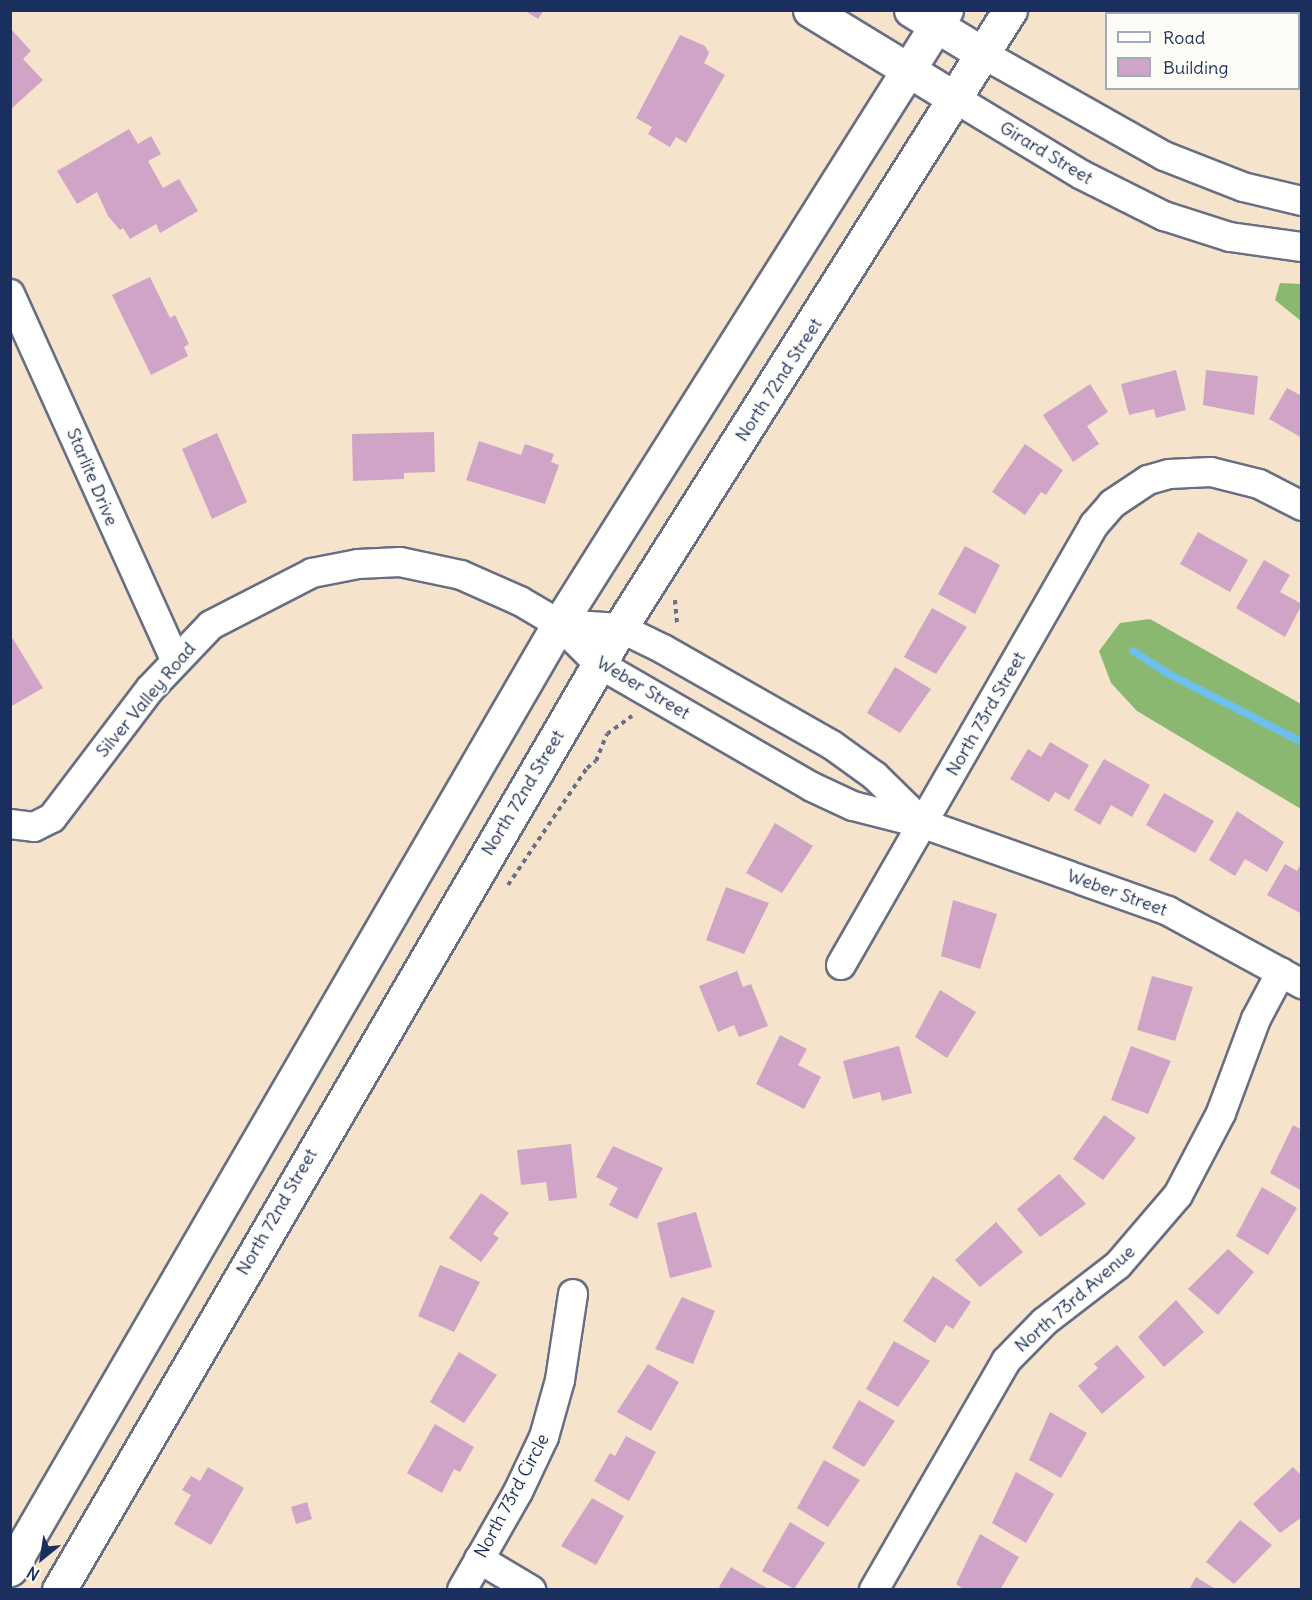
<!DOCTYPE html>
<html>
<head>
<meta charset="utf-8">
<style>
	body { margin:0 }
	#map { position:relative; width:1312px; height:1600px; overflow:hidden; background:#f6e3cb; font-family:Delius,sans-serif }
	div>[style] { position:absolute }
	.forest>* { inset:0; background:#8bb870 }
	.stream>* { height:8px; margin:-4px; padding:0 4px; transform-origin:4px; border-radius:4px; background:#6dc0e9 }
	.building>* { inset:0; background:#d0a4c7 }
	.path>* { height:4px; margin-top:-2px; transform-origin:0; background:repeating-linear-gradient(90deg,#686e84 0 4.5px,transparent 0 9px) }
	.roads { filter:drop-shadow(2px 0 #686e84) drop-shadow(-2px 0 #686e84) drop-shadow(0 2px #686e84) drop-shadow(0 -2px #686e84) }
	.street>* { height:28px; margin:-14px; padding:0 14px; transform-origin:14px; border-radius:14px; background:#fff }
	.secondary>* { height:33px; margin:-16.5px; padding:0 16.5px; transform-origin:16.5px; border-radius:16.5px; background:#fff }
	.primary>* { height:33px; margin:-16.5px; padding:0 16.5px; transform-origin:16.5px; border-radius:16.5px; background:#fff }
	span { translate:-50% -50%; white-space:nowrap; text-align:center; line-height:1.15; -webkit-text-stroke:4.5px #fdfcf7; paint-order:stroke }
	.street-label { font-size:18px; color:#1b2f5e }
	.frame { position:absolute; inset:0; border:12px solid #1b2f5e; pointer-events:none }
	.legend { position:absolute; left:1105px; top:12px; width:195px; height:78px; box-sizing:border-box; background:#fdfcf7; border:2px solid #a3aaba; margin:0; padding:8px 10px; list-style:none; font-size:18px; color:#1b2f5e }
	.legend li { display:flex; align-items:center; gap:12px; height:30px }
	.legend b { width:30px; border:2px solid #a3aaba }
	.north { position:absolute; left:12px; top:1528px; width:60px; height:60px; -webkit-text-stroke:4px #fdfcf7; paint-order:stroke; rotate:210deg; font-size:16px; font-weight:700; line-height:24px; text-align:center; color:#1b2f5e }
	.north::after { content:''; display:block; margin:auto; width:21px; height:27px; background:#1b2f5e; clip-path:polygon(50% 0,100% 100%,50% 72%,0 100%) }
</style>
</head>
<body>
<div id="map">
	<div class="forest">
		<i style="clip-path:polygon(1280px 283px,1301px 284px,1301px 321px,1275px 300px)"></i>
		<i style="clip-path:polygon(1150px 619px,1301px 704px,1301px 809px,1137px 711px,1111px 683px,1099px 651px,1120px 623px)"></i>
	</div>
	<div class="stream">
		<i style="left:1133px;top:651px;width:40px;rotate:32.9deg"></i>
		<i style="left:1167px;top:673px;width:152px;rotate:27.1deg"></i>
	</div>
	<div class="building">
		<i style="clip-path:polygon(524px 10px,544px 10px,538px 19px)"></i>
		<i style="clip-path:polygon(10px 28px,31px 51px,23px 59px,43px 80px,10px 110px)"></i>
		<i style="clip-path:polygon(680px 35px,705px 46px,709px 53px,704px 63px,725px 75px,686px 143px,676px 137px,670px 147px,648px 134px,652px 127px,636px 118px)"></i>
		<i style="clip-path:polygon(129px 129px,138px 144px,151px 136px,161px 154px,148px 161px,163px 188px,179px 179px,198px 211px,160px 233px,156px 224px,130px 239px,123px 228px,120px 230px,108px 216px,97px 192px,77px 204px,57px 171px)"></i>
		<i style="clip-path:polygon(150px 277px,170px 318px,175px 315px,189px 344px,184px 347px,188px 356px,151px 375px,112px 295px)"></i>
		<i style="clip-path:polygon(1176px 370px,1186px 410px,1156px 418px,1154px 409px,1129px 415px,1121px 384px)"></i>
		<i style="clip-path:polygon(1206px 370px,1258px 376px,1254px 415px,1203px 405px)"></i>
		<i style="clip-path:polygon(1090px 384px,1108px 412px,1087px 426px,1099px 444px,1073px 462px,1043px 415px)"></i>
		<i style="clip-path:polygon(1287px 388px,1302px 396px,1302px 438px,1269px 419px)"></i>
		<i style="clip-path:polygon(434px 432px,435px 472px,404px 473px,404px 479px,353px 481px,352px 434px)"></i>
		<i style="clip-path:polygon(217px 433px,247px 502px,212px 519px,182px 449px)"></i>
		<i style="clip-path:polygon(479px 441px,521px 455px,525px 444px,554px 454px,551px 462px,559px 465px,545px 504px,466px 480px)"></i>
		<i style="clip-path:polygon(1025px 444px,1063px 470px,1046px 495px,1041px 492px,1025px 515px,992px 492px)"></i>
		<i style="clip-path:polygon(1198px 532px,1248px 560px,1230px 592px,1180px 564px)"></i>
		<i style="clip-path:polygon(965px 546px,1000px 565px,975px 614px,938px 594px)"></i>
		<i style="clip-path:polygon(1264px 560px,1290px 575px,1280px 592px,1302px 604px,1285px 637px,1236px 608px)"></i>
		<i style="clip-path:polygon(932px 608px,967px 627px,936px 674px,904px 657px)"></i>
		<i style="clip-path:polygon(10px 634px,43px 688px,10px 707px)"></i>
		<i style="clip-path:polygon(895px 667px,931px 689px,900px 733px,867px 713px)"></i>
		<i style="clip-path:polygon(1050px 742px,1089px 765px,1069px 800px,1055px 792px,1049px 802px,1010px 779px,1028px 749px,1041px 757px)"></i>
		<i style="clip-path:polygon(1104px 759px,1150px 785px,1132px 817px,1111px 805px,1100px 825px,1074px 810px)"></i>
		<i style="clip-path:polygon(1164px 793px,1214px 821px,1195px 853px,1146px 825px)"></i>
		<i style="clip-path:polygon(1237px 811px,1284px 842px,1267px 872px,1245px 859px,1235px 876px,1209px 860px)"></i>
		<i style="clip-path:polygon(775px 823px,813px 846px,782px 893px,746px 873px)"></i>
		<i style="clip-path:polygon(1302px 862px,1302px 914px,1267px 895px,1285px 864px,1297px 871px)"></i>
		<i style="clip-path:polygon(726px 887px,769px 903px,744px 954px,706px 940px)"></i>
		<i style="clip-path:polygon(953px 900px,997px 914px,980px 969px,941px 956px)"></i>
		<i style="clip-path:polygon(737px 971px,743px 987px,751px 984px,768px 1026px,739px 1037px,734px 1025px,718px 1032px,699px 986px)"></i>
		<i style="clip-path:polygon(1152px 976px,1193px 987px,1175px 1041px,1137px 1030px)"></i>
		<i style="clip-path:polygon(940px 990px,976px 1012px,947px 1058px,915px 1037px)"></i>
		<i style="clip-path:polygon(780px 1035px,807px 1049px,798px 1065px,821px 1077px,804px 1109px,756px 1084px)"></i>
		<i style="clip-path:polygon(899px 1046px,912px 1093px,882px 1101px,880px 1092px,853px 1099px,843px 1061px)"></i>
		<i style="clip-path:polygon(1131px 1046px,1171px 1061px,1148px 1114px,1111px 1100px)"></i>
		<i style="clip-path:polygon(1104px 1115px,1136px 1138px,1103px 1180px,1073px 1159px)"></i>
		<i style="clip-path:polygon(1293px 1125px,1302px 1130px,1302px 1191px,1270px 1173px)"></i>
		<i style="clip-path:polygon(571px 1144px,577px 1198px,549px 1201px,546px 1182px,521px 1185px,517px 1150px)"></i>
		<i style="clip-path:polygon(613px 1146px,663px 1168px,637px 1219px,609px 1205px,618px 1188px,596px 1177px)"></i>
		<i style="clip-path:polygon(1059px 1174px,1086px 1204px,1040px 1237px,1017px 1209px)"></i>
		<i style="clip-path:polygon(1262px 1187px,1297px 1208px,1268px 1255px,1236px 1236px)"></i>
		<i style="clip-path:polygon(481px 1193px,509px 1213px,493px 1234px,499px 1238px,481px 1262px,449px 1238px)"></i>
		<i style="clip-path:polygon(696px 1212px,712px 1267px,670px 1278px,657px 1223px)"></i>
		<i style="clip-path:polygon(996px 1222px,1023px 1252px,980px 1287px,955px 1260px)"></i>
		<i style="clip-path:polygon(1228px 1249px,1254px 1272px,1218px 1315px,1188px 1289px)"></i>
		<i style="clip-path:polygon(440px 1265px,480px 1282px,454px 1332px,418px 1316px)"></i>
		<i style="clip-path:polygon(933px 1276px,971px 1302px,953px 1329px,946px 1325px,935px 1343px,903px 1321px)"></i>
		<i style="clip-path:polygon(682px 1297px,715px 1311px,693px 1364px,655px 1349px)"></i>
		<i style="clip-path:polygon(1176px 1300px,1204px 1332px,1164px 1367px,1138px 1337px)"></i>
		<i style="clip-path:polygon(894px 1341px,930px 1361px,898px 1407px,866px 1389px)"></i>
		<i style="clip-path:polygon(1117px 1345px,1145px 1377px,1102px 1414px,1078px 1386px,1098px 1368px,1094px 1364px)"></i>
		<i style="clip-path:polygon(459px 1352px,497px 1375px,464px 1423px,430px 1402px)"></i>
		<i style="clip-path:polygon(648px 1364px,679px 1382px,651px 1431px,617px 1412px)"></i>
		<i style="clip-path:polygon(859px 1400px,895px 1421px,864px 1467px,832px 1448px)"></i>
		<i style="clip-path:polygon(1050px 1412px,1087px 1433px,1061px 1478px,1029px 1460px)"></i>
		<i style="clip-path:polygon(435px 1424px,474px 1447px,460px 1472px,454px 1469px,442px 1493px,407px 1473px)"></i>
		<i style="clip-path:polygon(626px 1436px,656px 1452px,629px 1501px,594px 1481px,610px 1453px,615px 1456px)"></i>
		<i style="clip-path:polygon(824px 1460px,860px 1480px,828px 1527px,797px 1508px)"></i>
		<i style="clip-path:polygon(208px 1467px,244px 1488px,211px 1545px,174px 1524px,191px 1495px,182px 1490px,191px 1476px,200px 1481px)"></i>
		<i style="clip-path:polygon(1293px 1467px,1302px 1476px,1302px 1517px,1280px 1533px,1253px 1504px)"></i>
		<i style="clip-path:polygon(1016px 1472px,1054px 1494px,1026px 1543px,992px 1523px)"></i>
		<i style="clip-path:polygon(592px 1498px,624px 1516px,596px 1565px,561px 1546px)"></i>
		<i style="clip-path:polygon(307px 1502px,312px 1519px,296px 1524px,291px 1507px)"></i>
		<i style="clip-path:polygon(1240px 1520px,1272px 1545px,1234px 1584px,1206px 1562px)"></i>
		<i style="clip-path:polygon(790px 1522px,825px 1543px,794px 1589px,762px 1571px)"></i>
		<i style="clip-path:polygon(980px 1534px,1019px 1557px,1000px 1590px,965px 1590px,956px 1584px)"></i>
		<i style="clip-path:polygon(731px 1567px,770px 1590px,723px 1590px,719px 1587px)"></i>
		<i style="clip-path:polygon(1196px 1577px,1217px 1590px,1189px 1590px)"></i>
	</div>
	<div class="path">
		<i style="left:675px;top:600px;width:25px;rotate:85deg"></i>
		<i style="left:508px;top:885px;width:141px;rotate:-56deg"></i>
		<i style="left:587px;top:768px;width:11px;rotate:-38deg"></i>
		<i style="left:596px;top:761px;width:29px;rotate:-68deg"></i>
		<i style="left:607px;top:734px;width:31px;rotate:-36deg"></i>
	</div>
	<div class="roads">
		<div class="street">
			<i style="left:983px;top:54px;width:208px;rotate:29.4deg"></i>
			<i style="left:1164px;top:156px;width:85px;rotate:21.4deg"></i>
			<i style="left:1243px;top:187px;width:61px;rotate:13.3deg"></i>
			<i style="left:956px;top:99px;width:147px;rotate:31.1deg"></i>
			<i style="left:1082px;top:175px;width:92px;rotate:26.6deg"></i>
			<i style="left:1164px;top:216px;width:69px;rotate:17.7deg"></i>
			<i style="left:1230px;top:237px;width:73px;rotate:7.9deg"></i>
			<i style="left:10px;top:294px;width:401px;rotate:65.7deg"></i>
			<i style="left:559px;top:624px;width:61px;rotate:3.8deg"></i>
			<i style="left:620px;top:628px;width:48px;rotate:26deg"></i>
			<i style="left:663px;top:649px;width:194px;rotate:29.6deg"></i>
			<i style="left:832px;top:745px;width:53px;rotate:35.8deg"></i>
			<i style="left:875px;top:776px;width:67px;rotate:44.4deg"></i>
			<i style="left:10px;top:824px;width:24px;rotate:7deg"></i>
			<i style="left:34px;top:827px;width:20px;rotate:-27deg"></i>
			<i style="left:52px;top:818px;width:162px;rotate:-52.8deg"></i>
			<i style="left:150px;top:689px;width:88px;rotate:-46.4deg"></i>
			<i style="left:211px;top:625px;width:114px;rotate:-27.2deg"></i>
			<i style="left:312px;top:573px;width:47px;rotate:-11.1deg"></i>
			<i style="left:358px;top:564px;width:42px;rotate:-2.7deg"></i>
			<i style="left:400px;top:562px;width:62px;rotate:12deg"></i>
			<i style="left:461px;top:575px;width:64px;rotate:23.8deg"></i>
			<i style="left:520px;top:601px;width:45px;rotate:30.5deg"></i>
			<i style="left:559px;top:624px;width:57px;rotate:45deg"></i>
			<i style="left:599px;top:664px;width:246px;rotate:30deg"></i>
			<i style="left:812px;top:787px;width:45px;rotate:24.9deg"></i>
			<i style="left:853px;top:806px;width:73px;rotate:14.2deg"></i>
			<i style="left:924px;top:824px;width:259px;rotate:19.6deg"></i>
			<i style="left:1168px;top:911px;width:153px;rotate:28.6deg"></i>
			<i style="left:841px;top:965px;width:508px;rotate:-60.1deg"></i>
			<i style="left:1094px;top:525px;width:28px;rotate:-49deg"></i>
			<i style="left:1112px;top:504px;width:43px;rotate:-33.7deg"></i>
			<i style="left:1148px;top:480px;width:22px;rotate:-16deg"></i>
			<i style="left:1169px;top:474px;width:42px;rotate:-2.7deg"></i>
			<i style="left:1211px;top:472px;width:49px;rotate:14deg"></i>
			<i style="left:1259px;top:484px;width:48px;rotate:27.1deg"></i>
			<i style="left:479px;top:1559px;width:61px;rotate:30.8deg"></i>
			<i style="left:462px;top:1590px;width:113px;rotate:-60.3deg"></i>
			<i style="left:518px;top:1492px;width:61px;rotate:-64.7deg"></i>
			<i style="left:544px;top:1437px;width:59px;rotate:-74.3deg"></i>
			<i style="left:560px;top:1380px;width:87px;rotate:-81.4deg"></i>
			<i style="left:874px;top:1590px;width:264px;rotate:-60deg"></i>
			<i style="left:1006px;top:1361px;width:54px;rotate:-45.7deg"></i>
			<i style="left:1044px;top:1322px;width:93px;rotate:-37.6deg"></i>
			<i style="left:1118px;top:1265px;width:92px;rotate:-49.4deg"></i>
			<i style="left:1178px;top:1195px;width:93px;rotate:-62.3deg"></i>
			<i style="left:1221px;top:1113px;width:100px;rotate:-69.6deg"></i>
			<i style="left:1256px;top:1019px;width:53px;rotate:-62deg"></i>
		</div>
		<div class="secondary">
			<i style="left:810px;top:10px;width:171px;rotate:31.4deg"></i>
			<i style="left:911px;top:10px;width:84px;rotate:31.4deg"></i>
		</div>
		<div class="primary">
			<i style="left:10px;top:1569px;width:1093px;rotate:-59.85deg"></i>
			<i style="left:559px;top:624px;width:726px;rotate:-57.78deg"></i>
			<i style="left:59px;top:1590px;width:1114px;rotate:-59.75deg"></i>
			<i style="left:620px;top:628px;width:731px;rotate:-57.75deg"></i>
		</div>
	</div>
	<div class="street-label">
		<span style="left:1046px;top:153px;rotate:31deg">Girard Street</span>
		<span style="left:779px;top:380px;rotate:-57deg">North 72nd Street</span>
		<span style="left:92px;top:477px;rotate:67deg">Starlite Drive</span>
		<span style="left:643px;top:688px;rotate:31deg">Weber Street</span>
		<span style="left:146px;top:700px;rotate:-50deg">Silver Valley Road</span>
		<span style="left:986px;top:714px;rotate:-60deg">North 73rd Street</span>
		<span style="left:523px;top:793px;rotate:-59deg">North 72nd Street</span>
		<span style="left:1117px;top:893px;rotate:20deg">Weber Street</span>
		<span style="left:277px;top:1212px;rotate:-60deg">North 72nd Street</span>
		<span style="left:1075px;top:1299px;rotate:-41deg">North 73rd Avenue</span>
		<span style="left:512px;top:1496px;rotate:-62deg">North 73rd Circle</span>
	</div>
	<div class="frame"></div>
	<ul class="legend">
	<li><b style="height:8px;background:#fff"></b>Road</li>
	<li><b style="height:16px;background:#d0a4c7"></b>Building</li>
	</ul>
	<div class="north">N</div>
</div>
</body>
</html>
